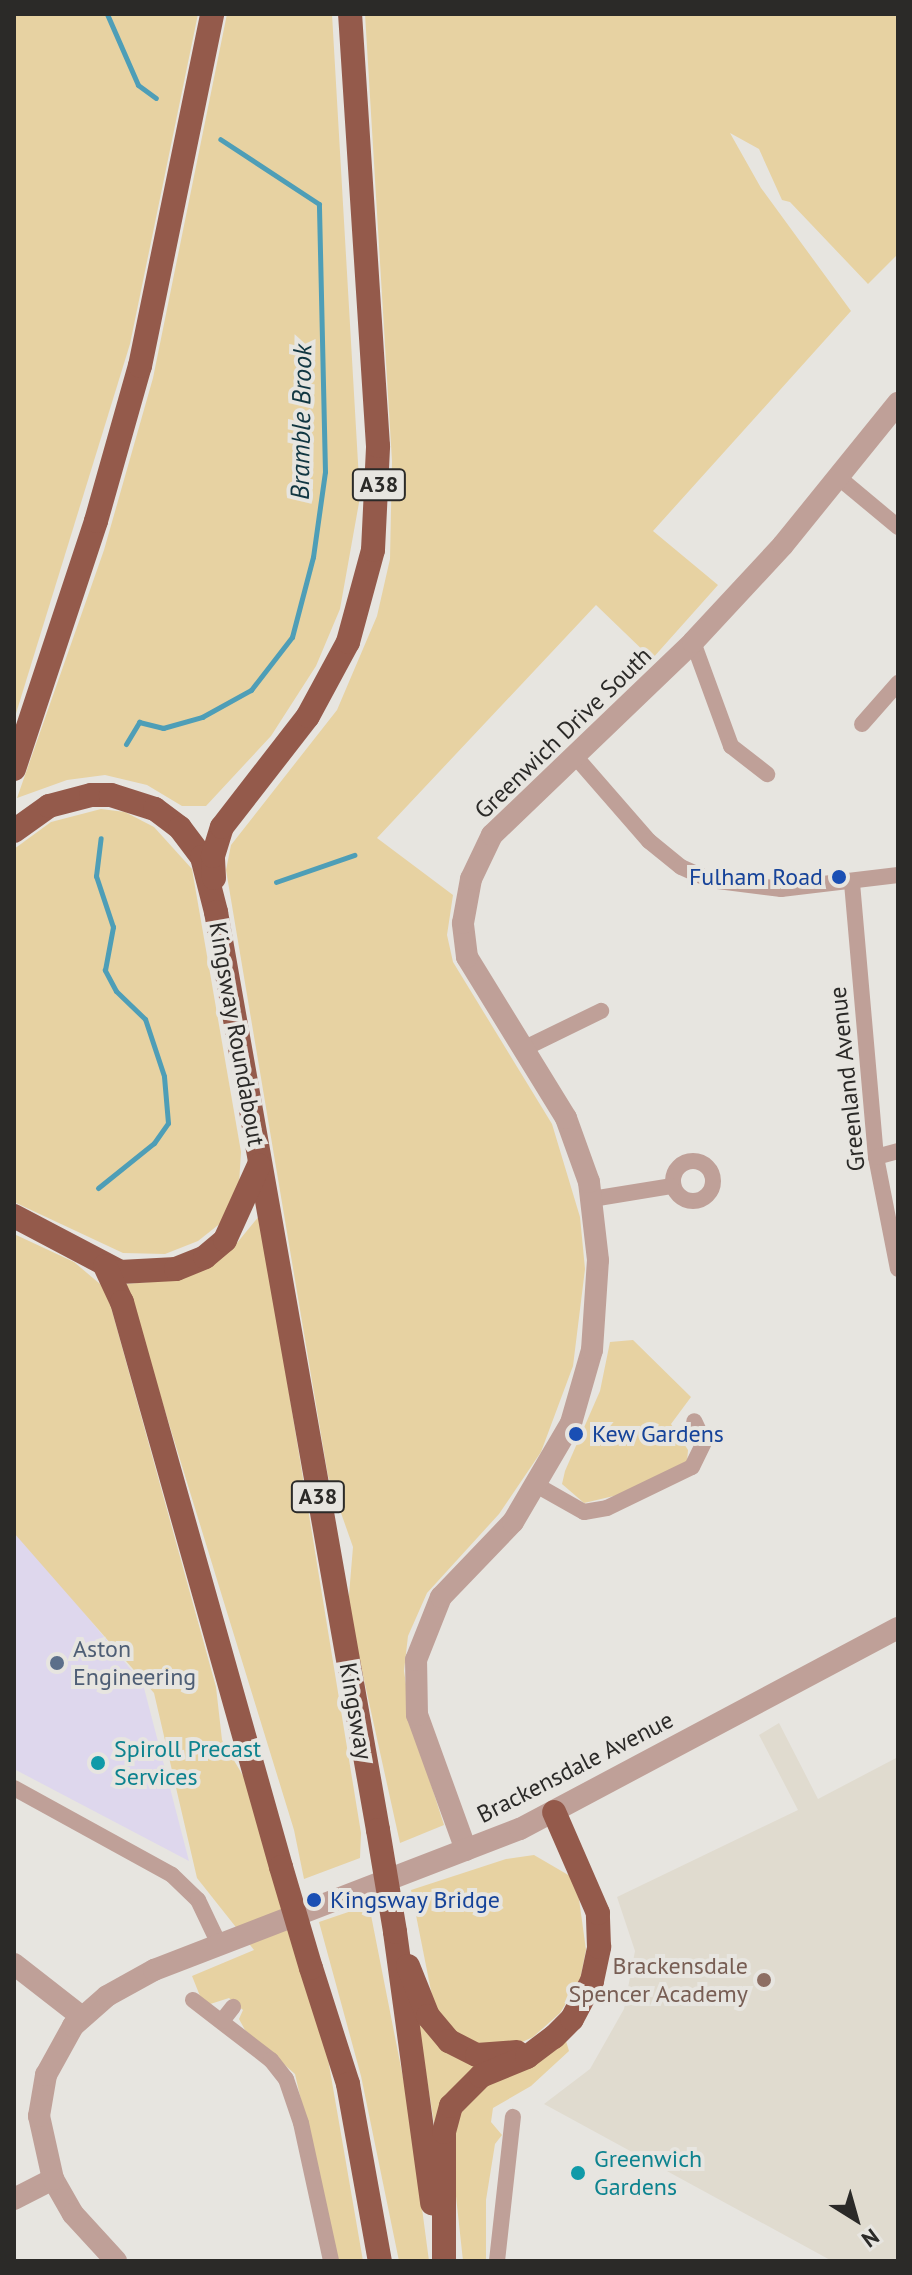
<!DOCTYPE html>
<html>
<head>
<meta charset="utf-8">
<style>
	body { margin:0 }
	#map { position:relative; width:912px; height:2275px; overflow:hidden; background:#e7e5e0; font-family:"PT Sans",sans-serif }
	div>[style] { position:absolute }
	.industrial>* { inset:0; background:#ded7ed }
	.built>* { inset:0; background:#e0dbcf }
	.green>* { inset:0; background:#e7d2a2 }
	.stream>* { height:5px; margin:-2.5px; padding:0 2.5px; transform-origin:2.5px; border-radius:2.5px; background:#4e9eb7 }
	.minor>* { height:16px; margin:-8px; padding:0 8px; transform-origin:8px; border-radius:8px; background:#bfa098 }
	.minor>.ring { margin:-8px; padding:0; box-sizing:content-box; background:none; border:16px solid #bfa098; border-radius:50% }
	.tertiary>* { height:22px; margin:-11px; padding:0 11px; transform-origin:11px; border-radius:11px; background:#bfa098 }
	.trunk>* { height:24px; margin:-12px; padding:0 12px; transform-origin:12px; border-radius:12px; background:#945a4b }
	.trunk-bridge>* { height:24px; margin:-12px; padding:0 12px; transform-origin:12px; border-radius:12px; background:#945a4b }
	.dots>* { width:22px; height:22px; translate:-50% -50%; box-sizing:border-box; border:4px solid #e7e5e0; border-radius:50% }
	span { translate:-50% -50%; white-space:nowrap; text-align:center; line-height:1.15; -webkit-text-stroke:8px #e7e5e0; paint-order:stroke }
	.shield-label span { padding:2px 6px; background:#e7e5e0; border:2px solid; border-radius:6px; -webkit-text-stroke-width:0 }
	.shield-label { font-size:22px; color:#2b2a28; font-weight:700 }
	.street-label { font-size:24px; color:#2b2a28 }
	.transit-label { font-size:24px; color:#164399 }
	.right { translate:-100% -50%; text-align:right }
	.left { translate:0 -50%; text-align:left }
	.service-label { font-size:24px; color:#4e5e75 }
	.culture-label { font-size:24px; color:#0d838f }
	.education-label { font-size:24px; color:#785e54 }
	.water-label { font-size:26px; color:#103641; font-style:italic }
	.frame { position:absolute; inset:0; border:16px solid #2b2a28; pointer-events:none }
	.north { position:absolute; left:816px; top:2179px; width:80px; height:80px; -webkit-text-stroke:6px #e7e5e0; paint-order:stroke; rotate:143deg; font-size:22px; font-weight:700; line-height:32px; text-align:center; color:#2b2a28 }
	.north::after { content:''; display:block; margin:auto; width:28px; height:36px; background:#2b2a28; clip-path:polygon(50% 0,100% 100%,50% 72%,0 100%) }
</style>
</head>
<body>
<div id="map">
	<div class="industrial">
		<i style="clip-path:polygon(14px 1528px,143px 1684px,189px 1861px,14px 1769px)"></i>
	</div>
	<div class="built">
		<i style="clip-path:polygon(779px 1723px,818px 1799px,898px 1757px,898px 2261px,832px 2261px,544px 2104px,590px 2069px,624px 2009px,635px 1951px,617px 1897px,798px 1810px,759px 1735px)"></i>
	</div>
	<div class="green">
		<i style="clip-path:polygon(14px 14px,198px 14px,130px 344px,14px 720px)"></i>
		<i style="clip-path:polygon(227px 14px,332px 14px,360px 497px,340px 609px,316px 666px,271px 736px,206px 806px,182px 806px,147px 785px,105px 775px,67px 780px,17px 798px,104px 550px,153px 378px)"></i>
		<i style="clip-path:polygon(365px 14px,898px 14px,898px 254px,868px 284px,790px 202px,782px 200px,759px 149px,730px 133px,761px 188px,851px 311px,653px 531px,718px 585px,652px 659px,596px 605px,377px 838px,453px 895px,447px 935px,453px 962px,552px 1124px,580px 1217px,585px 1269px,573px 1366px,541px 1452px,499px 1514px,427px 1593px,408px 1636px,404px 1671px,412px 1725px,444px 1825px,400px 1843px,348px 1607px,353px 1547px,328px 1476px,226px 870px,231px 845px,337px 710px,377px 616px,390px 559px,392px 461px)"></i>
		<i style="clip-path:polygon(101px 809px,125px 812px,154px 827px,192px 869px,241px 1152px,239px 1184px,222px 1222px,198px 1241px,165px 1254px,123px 1253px,14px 1202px,14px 849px,51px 822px)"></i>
		<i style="clip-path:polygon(260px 1215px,361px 1833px,360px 1858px,304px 1879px,294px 1830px,126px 1284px,173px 1280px,232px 1249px)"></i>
		<i style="clip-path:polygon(14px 1234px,74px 1262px,106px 1289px,216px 1687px,222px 1740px,252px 1791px,327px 2053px,363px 2261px,338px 2261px,295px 2074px,245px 2030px,239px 2019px,243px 2010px,229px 1998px,204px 2006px,192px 1976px,254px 1950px,197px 1878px,154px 1693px,14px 1533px)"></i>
		<i style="clip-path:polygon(633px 1340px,691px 1397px,671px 1424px,688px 1450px,687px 1462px,618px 1495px,584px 1503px,562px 1484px,565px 1471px,600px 1391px,610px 1342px)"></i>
		<i style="clip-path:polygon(534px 1855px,570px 1876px,579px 1899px,586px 1950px,580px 1980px,560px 2013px,533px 2037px,520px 2043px,463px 2044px,435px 2011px,411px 1890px,506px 1859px)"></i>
		<i style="clip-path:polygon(369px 1905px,408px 2103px,429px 2261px,399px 2261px,361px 2076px,319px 1922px)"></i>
		<i style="clip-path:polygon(417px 2018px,485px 2063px,435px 2129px)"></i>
		<i style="clip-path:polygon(566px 2041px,569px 2051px,531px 2086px,493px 2108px,491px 2122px,502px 2135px,495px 2144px,486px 2200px,486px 2261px,463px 2261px,451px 2150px,456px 2109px,468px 2092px)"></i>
	</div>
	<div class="stream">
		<i style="left:107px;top:14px;width:77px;rotate:66.4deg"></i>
		<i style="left:138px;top:85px;width:22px;rotate:36deg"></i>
		<i style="left:126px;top:744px;width:26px;rotate:-59deg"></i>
		<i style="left:139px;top:722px;width:25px;rotate:14deg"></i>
		<i style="left:163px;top:728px;width:41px;rotate:-15.8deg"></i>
		<i style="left:202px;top:717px;width:56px;rotate:-28.9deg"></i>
		<i style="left:251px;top:690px;width:67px;rotate:-52.3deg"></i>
		<i style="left:292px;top:637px;width:83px;rotate:-75.3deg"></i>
		<i style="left:313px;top:557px;width:86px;rotate:-82deg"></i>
		<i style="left:325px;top:472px;width:268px;rotate:-91.3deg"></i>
		<i style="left:319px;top:204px;width:118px;rotate:-146.7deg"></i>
		<i style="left:276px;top:882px;width:83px;rotate:-19.1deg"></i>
		<i style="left:98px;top:1188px;width:72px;rotate:-38.8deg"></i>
		<i style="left:154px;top:1143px;width:24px;rotate:-55deg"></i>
		<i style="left:168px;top:1123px;width:47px;rotate:-94.9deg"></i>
		<i style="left:164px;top:1076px;width:60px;rotate:-108.4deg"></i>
		<i style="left:145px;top:1019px;width:40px;rotate:-136deg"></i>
		<i style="left:116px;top:991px;width:24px;rotate:-118deg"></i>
		<i style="left:105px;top:970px;width:44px;rotate:-79.5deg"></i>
		<i style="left:113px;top:927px;width:54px;rotate:-108.4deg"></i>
		<i style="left:96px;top:876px;width:38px;rotate:-83deg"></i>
	</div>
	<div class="minor">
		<i style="left:838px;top:477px;width:78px;rotate:39.8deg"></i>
		<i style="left:693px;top:642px;width:111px;rotate:69.9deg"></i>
		<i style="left:731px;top:746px;width:46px;rotate:37.9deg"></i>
		<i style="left:862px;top:724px;width:55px;rotate:-48.7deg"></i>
		<i style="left:574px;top:755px;width:114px;rotate:48.9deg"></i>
		<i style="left:649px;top:841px;width:41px;rotate:39.1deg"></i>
		<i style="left:681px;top:867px;width:32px;rotate:24deg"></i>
		<i style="left:710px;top:880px;width:72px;rotate:7.2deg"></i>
		<i style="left:781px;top:889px;width:118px;rotate:-6.8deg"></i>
		<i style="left:852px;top:883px;width:275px;rotate:85deg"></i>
		<i style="left:876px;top:1157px;width:114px;rotate:78.9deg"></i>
		<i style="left:523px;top:1049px;width:87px;rotate:-26deg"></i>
		<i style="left:876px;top:1157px;width:23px;rotate:-15deg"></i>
		<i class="ring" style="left:673px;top:1161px;width:24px;height:24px"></i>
		<i style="left:592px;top:1199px;width:80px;rotate:-9.3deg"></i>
		<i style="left:538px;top:1486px;width:53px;rotate:29.5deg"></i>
		<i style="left:584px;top:1512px;width:23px;rotate:-10deg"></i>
		<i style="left:607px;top:1508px;width:94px;rotate:-25.8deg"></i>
		<i style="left:692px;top:1467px;width:28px;rotate:-64deg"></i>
		<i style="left:704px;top:1442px;width:23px;rotate:-115deg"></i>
		<i style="left:14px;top:1788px;width:180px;rotate:28.8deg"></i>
		<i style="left:172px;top:1875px;width:36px;rotate:44deg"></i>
		<i style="left:198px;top:1900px;width:49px;rotate:64.5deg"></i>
		<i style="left:193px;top:2000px;width:98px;rotate:37.6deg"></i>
		<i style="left:271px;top:2060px;width:24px;rotate:52deg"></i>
		<i style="left:286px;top:2079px;width:46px;rotate:71.2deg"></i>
		<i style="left:301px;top:2123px;width:141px;rotate:77.7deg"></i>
		<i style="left:222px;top:2021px;width:18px;rotate:-52deg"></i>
		<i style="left:497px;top:2261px;width:145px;rotate:-83.7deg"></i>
	</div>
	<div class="tertiary">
		<i style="left:466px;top:1850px;width:144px;rotate:-109.9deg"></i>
		<i style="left:417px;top:1715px;width:55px;rotate:-91deg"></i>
		<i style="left:416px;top:1660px;width:68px;rotate:-68.4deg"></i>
		<i style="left:441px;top:1597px;width:104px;rotate:-46.2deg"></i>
		<i style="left:513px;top:1522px;width:115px;rotate:-59.6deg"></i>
		<i style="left:571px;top:1423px;width:76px;rotate:-74deg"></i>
		<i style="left:592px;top:1350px;width:90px;rotate:-86.2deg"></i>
		<i style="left:598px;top:1260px;width:79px;rotate:-96.6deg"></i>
		<i style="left:589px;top:1182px;width:68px;rotate:-109.8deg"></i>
		<i style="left:566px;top:1118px;width:189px;rotate:-121.6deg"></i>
		<i style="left:467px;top:957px;width:34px;rotate:-97deg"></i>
		<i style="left:463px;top:923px;width:45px;rotate:-79.7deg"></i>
		<i style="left:471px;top:879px;width:49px;rotate:-64.5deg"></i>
		<i style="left:492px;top:835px;width:279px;rotate:-43.8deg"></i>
		<i style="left:693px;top:642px;width:132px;rotate:-47.1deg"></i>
		<i style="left:783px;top:545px;width:183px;rotate:-51deg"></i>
		<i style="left:14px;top:1964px;width:86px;rotate:37.9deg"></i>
		<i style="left:53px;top:2179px;width:40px;rotate:60.3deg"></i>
		<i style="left:73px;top:2214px;width:64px;rotate:47.5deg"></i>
		<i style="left:14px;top:2199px;width:44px;rotate:-27.1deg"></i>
		<i style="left:53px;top:2179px;width:65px;rotate:-102.5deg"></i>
		<i style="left:39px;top:2116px;width:42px;rotate:-80.3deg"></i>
		<i style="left:46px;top:2075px;width:56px;rotate:-61.1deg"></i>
		<i style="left:73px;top:2026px;width:45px;rotate:-41.4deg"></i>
		<i style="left:107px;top:1996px;width:54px;rotate:-29deg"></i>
		<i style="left:154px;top:1970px;width:392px;rotate:-21.1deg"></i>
		<i style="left:520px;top:1829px;width:428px;rotate:-28deg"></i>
	</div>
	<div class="trunk">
		<i style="left:14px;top:769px;width:261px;rotate:-71.7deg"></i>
		<i style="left:96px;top:521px;width:161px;rotate:-74.2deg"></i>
		<i style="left:140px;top:366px;width:359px;rotate:-78.4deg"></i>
		<i style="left:14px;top:831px;width:43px;rotate:-35.5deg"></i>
		<i style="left:49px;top:806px;width:43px;rotate:-14.7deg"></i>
		<i style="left:91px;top:795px;width:20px"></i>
		<i style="left:111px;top:795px;width:46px;rotate:17.7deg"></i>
		<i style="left:155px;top:809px;width:31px;rotate:37deg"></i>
		<i style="left:180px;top:828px;width:36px;rotate:53deg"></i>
		<i style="left:202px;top:857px;width:57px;rotate:75.7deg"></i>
		<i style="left:216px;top:912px;width:932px;rotate:79.99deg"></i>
		<i style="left:214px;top:878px;width:22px;rotate:-93deg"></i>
		<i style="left:213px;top:856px;width:30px;rotate:-73deg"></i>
		<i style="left:222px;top:827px;width:140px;rotate:-52.2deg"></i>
		<i style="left:308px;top:716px;width:84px;rotate:-61.6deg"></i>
		<i style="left:348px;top:642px;width:95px;rotate:-74.8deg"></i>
		<i style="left:373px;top:550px;width:104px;rotate:-87.2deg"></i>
		<i style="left:378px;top:446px;width:433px;rotate:-93.7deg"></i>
		<i style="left:14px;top:1216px;width:120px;rotate:27.8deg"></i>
		<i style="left:120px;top:1272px;width:56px;rotate:-3.1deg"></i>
		<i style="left:176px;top:1269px;width:31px;rotate:-22deg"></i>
		<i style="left:205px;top:1257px;width:26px;rotate:-40deg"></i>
		<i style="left:225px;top:1240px;width:82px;rotate:-65.6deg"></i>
		<i style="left:105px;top:1266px;width:40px;rotate:65deg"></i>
		<i style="left:122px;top:1302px;width:587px;rotate:74.28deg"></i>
		<i style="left:395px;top:1932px;width:274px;rotate:82.2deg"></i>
		<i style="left:408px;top:1966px;width:54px;rotate:68.2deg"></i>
		<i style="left:428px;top:2016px;width:33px;rotate:50deg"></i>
		<i style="left:449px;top:2041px;width:31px;rotate:27deg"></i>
		<i style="left:477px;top:2055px;width:40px;rotate:-4.3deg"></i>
		<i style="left:311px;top:1968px;width:122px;rotate:72.3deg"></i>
		<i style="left:348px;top:2084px;width:180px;rotate:79.8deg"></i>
		<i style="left:444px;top:2261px;width:129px;rotate:-90deg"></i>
		<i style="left:444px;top:2132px;width:27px;rotate:-75deg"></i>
		<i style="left:451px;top:2106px;width:42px;rotate:-45deg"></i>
		<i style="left:481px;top:2076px;width:50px;rotate:-22.4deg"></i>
		<i style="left:527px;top:2057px;width:34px;rotate:-37deg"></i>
		<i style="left:554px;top:2037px;width:25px;rotate:-45deg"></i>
		<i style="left:572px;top:2019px;width:43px;rotate:-62.2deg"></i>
		<i style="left:592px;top:1981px;width:35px;rotate:-78deg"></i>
		<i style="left:599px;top:1947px;width:34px;rotate:-92deg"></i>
		<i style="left:598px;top:1913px;width:110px;rotate:-113.5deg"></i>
	</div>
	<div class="trunk-bridge">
		<i style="left:378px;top:1830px;width:103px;rotate:80.5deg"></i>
		<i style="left:281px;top:1867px;width:105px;rotate:73.5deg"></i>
	</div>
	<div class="dots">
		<i style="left:839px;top:877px;background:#1a4fb4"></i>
		<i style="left:576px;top:1434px;background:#1a4fb4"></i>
		<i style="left:57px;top:1663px;background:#5c6f8a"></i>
		<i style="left:98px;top:1763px;background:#0f9aa8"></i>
		<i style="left:314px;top:1900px;background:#1a4fb4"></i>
		<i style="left:764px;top:1980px;background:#8d6e63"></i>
		<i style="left:578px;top:2173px;background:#0f9aa8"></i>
	</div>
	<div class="shield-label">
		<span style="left:379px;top:485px">A38</span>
		<span style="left:318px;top:1497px">A38</span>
	</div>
	<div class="street-label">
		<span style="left:563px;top:733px;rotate:-44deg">Greenwich Drive South</span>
		<span style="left:237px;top:1034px;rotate:80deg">Kingsway Roundabout</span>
		<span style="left:847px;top:1079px;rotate:-96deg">Greenland Avenue</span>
		<span style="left:356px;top:1711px;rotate:80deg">Kingsway</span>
		<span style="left:575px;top:1767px;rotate:-27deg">Brackensdale Avenue</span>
	</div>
	<div class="transit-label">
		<span class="right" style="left:823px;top:877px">Fulham Road</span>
		<span class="left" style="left:592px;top:1434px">Kew Gardens</span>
		<span class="left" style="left:330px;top:1900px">Kingsway Bridge</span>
	</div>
	<div class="service-label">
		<span class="left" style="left:73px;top:1663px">Aston<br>Engineering</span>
	</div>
	<div class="culture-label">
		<span class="left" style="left:114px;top:1763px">Spiroll Precast<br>Services</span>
		<span class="left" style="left:594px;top:2173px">Greenwich<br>Gardens</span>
	</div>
	<div class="education-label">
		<span class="right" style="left:748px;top:1980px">Brackensdale<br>Spencer Academy</span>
	</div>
	<div class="water-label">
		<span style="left:301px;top:422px;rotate:-89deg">Bramble Brook</span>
	</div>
	<div class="frame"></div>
	<div class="north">N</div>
</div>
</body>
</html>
